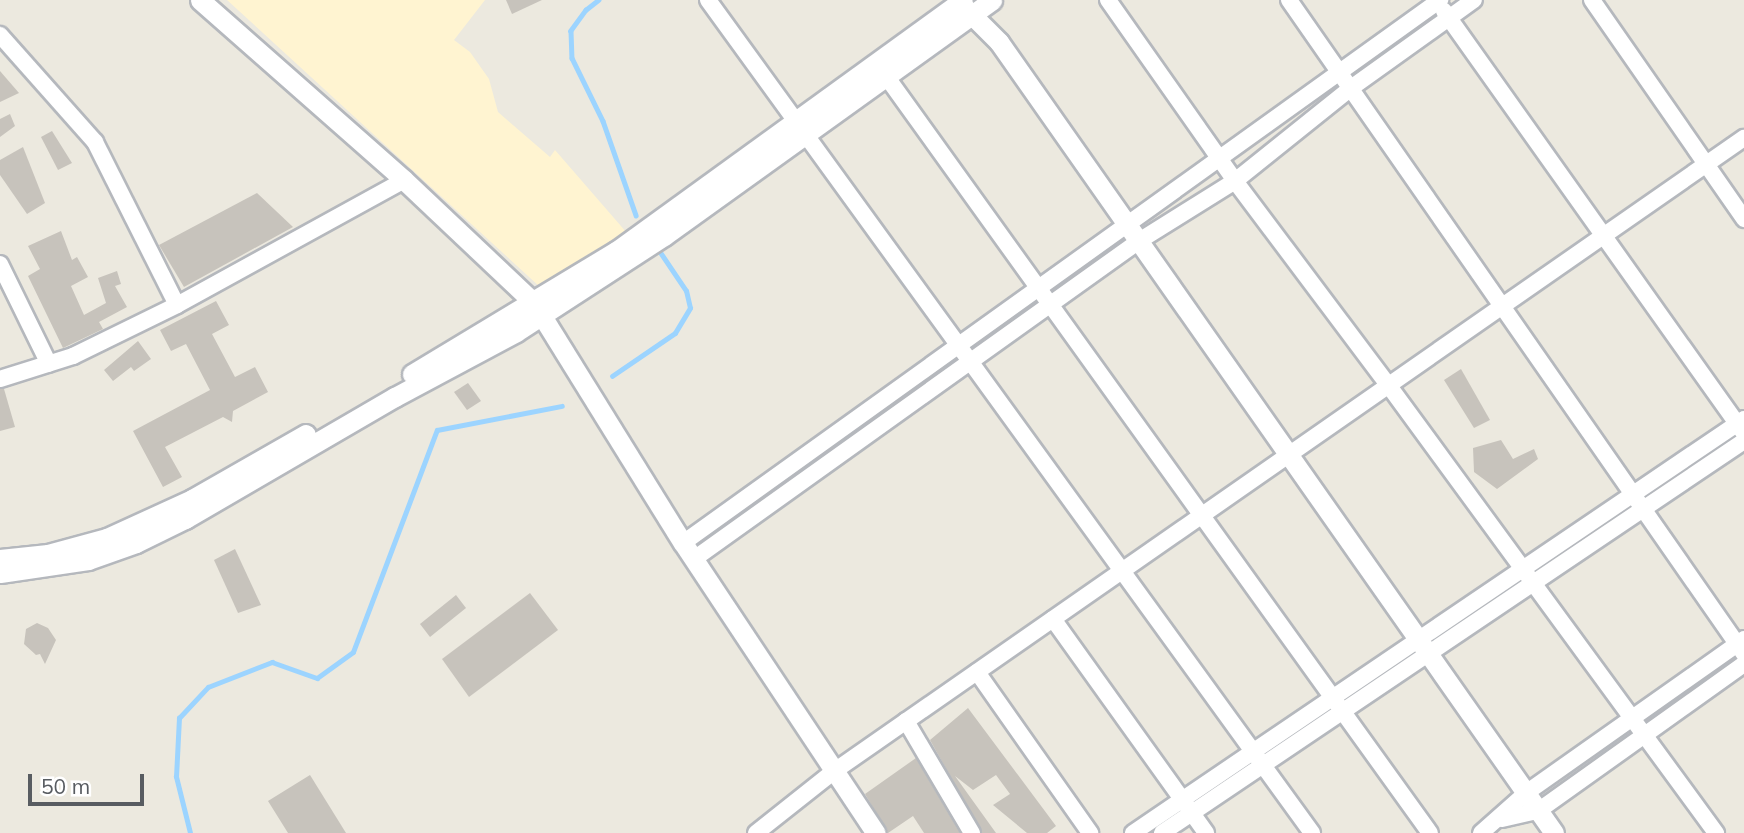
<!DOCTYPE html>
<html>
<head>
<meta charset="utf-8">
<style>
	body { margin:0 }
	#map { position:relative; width:1744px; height:833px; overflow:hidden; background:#ece9df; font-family:Mulish,sans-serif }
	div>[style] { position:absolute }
	.commercial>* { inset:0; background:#fff4d1 }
	.stream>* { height:4.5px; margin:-2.25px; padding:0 2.25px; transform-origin:2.25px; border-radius:2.25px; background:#9cd4ff }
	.building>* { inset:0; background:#c7c3bc }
	.roads { filter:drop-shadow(2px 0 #b5b8bd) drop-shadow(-2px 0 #b5b8bd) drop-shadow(0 2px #b5b8bd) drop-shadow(0 -2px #b5b8bd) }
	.minor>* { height:16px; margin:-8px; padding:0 8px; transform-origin:8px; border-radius:8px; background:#fff }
	.tertiary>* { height:19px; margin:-9.5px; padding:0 9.5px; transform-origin:9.5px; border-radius:9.5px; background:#fff }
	span { translate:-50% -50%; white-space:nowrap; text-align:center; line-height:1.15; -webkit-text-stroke:5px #fff; paint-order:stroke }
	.scale { position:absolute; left:28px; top:774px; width:116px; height:32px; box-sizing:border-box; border:4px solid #585c61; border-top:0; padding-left:9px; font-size:21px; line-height:24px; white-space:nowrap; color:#585c61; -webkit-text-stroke:5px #fff; paint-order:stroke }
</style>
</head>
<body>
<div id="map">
	<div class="commercial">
		<i style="clip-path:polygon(227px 0,485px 0,454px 40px,470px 52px,489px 79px,498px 112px,550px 157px,555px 150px,627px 233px,565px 279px,540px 287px)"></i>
	</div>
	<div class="stream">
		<i style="left:599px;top:0;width:16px;rotate:142deg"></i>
		<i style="left:586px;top:10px;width:26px;rotate:126deg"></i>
		<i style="left:571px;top:31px;width:27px;rotate:88deg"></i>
		<i style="left:572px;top:58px;width:70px;rotate:63.8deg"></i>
		<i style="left:603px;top:121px;width:100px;rotate:70.7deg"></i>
		<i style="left:612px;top:376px;width:76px;rotate:-34.3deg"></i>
		<i style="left:675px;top:333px;width:29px;rotate:-59deg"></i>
		<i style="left:690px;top:308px;width:17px;rotate:-103deg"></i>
		<i style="left:686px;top:291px;width:48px;rotate:-124deg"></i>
		<i style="left:190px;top:833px;width:58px;rotate:-104deg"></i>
		<i style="left:176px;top:777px;width:59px;rotate:-87.1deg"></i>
		<i style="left:179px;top:718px;width:42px;rotate:-46.9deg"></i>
		<i style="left:208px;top:687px;width:69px;rotate:-21.3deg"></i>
		<i style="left:272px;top:662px;width:48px;rotate:19.6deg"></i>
		<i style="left:317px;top:678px;width:44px;rotate:-35.8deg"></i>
		<i style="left:353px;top:652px;width:237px;rotate:-69.3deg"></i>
		<i style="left:437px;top:430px;width:127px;rotate:-10.9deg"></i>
	</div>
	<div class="building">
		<i style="clip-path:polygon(506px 0,542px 0,512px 14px)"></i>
		<i style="clip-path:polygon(0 71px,19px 93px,0 102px)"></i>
		<i style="clip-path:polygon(10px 114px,15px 126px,0 137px,0 119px)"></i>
		<i style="clip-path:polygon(52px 131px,72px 163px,58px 170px,41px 137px)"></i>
		<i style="clip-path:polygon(23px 147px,45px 203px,27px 214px,0 175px,0 160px)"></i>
		<i style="clip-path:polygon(257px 193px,293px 227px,184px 287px,159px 245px)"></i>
		<i style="clip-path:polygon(61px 231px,72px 260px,77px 257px,88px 277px,71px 286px,84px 315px,106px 303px,98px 278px,117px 271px,121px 284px,115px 286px,127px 307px,99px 322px,103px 329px,63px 348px,28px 276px,40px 269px,28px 246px)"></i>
		<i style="clip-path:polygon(216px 301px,229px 325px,212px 334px,235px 377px,255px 367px,268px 392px,233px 411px,232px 422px,223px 417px,165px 447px,182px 477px,163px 487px,133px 431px,210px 390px,186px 344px,171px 351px,160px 330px)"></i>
		<i style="clip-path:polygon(138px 341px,151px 359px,134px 371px,131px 367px,113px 381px,104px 370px)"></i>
		<i style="clip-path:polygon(1461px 369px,1490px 420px,1474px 428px,1444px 380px)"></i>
		<i style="clip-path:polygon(468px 383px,481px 401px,467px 410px,454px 392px)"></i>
		<i style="clip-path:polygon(0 389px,4px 389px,15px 427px,0 431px)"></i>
		<i style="clip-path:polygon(1501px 440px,1513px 459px,1534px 449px,1538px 459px,1497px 489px,1474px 472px,1473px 448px)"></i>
		<i style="clip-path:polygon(235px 549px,261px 605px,238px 613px,214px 560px)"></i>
		<i style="clip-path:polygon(530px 593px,558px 630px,469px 697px,442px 659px)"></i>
		<i style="clip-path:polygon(456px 595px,466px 608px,430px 637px,420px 624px)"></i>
		<i style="clip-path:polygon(37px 623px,48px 628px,56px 640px,45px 664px,40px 654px,36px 655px,24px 644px,26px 629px)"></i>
		<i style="clip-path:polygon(968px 708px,1056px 826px,1047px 833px,1027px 833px,993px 805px,1010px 794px,996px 775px,973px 790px,955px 776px,996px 833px,982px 833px,930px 740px)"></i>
		<i style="clip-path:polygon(916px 758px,960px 833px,924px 833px,913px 816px,888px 833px,865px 794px)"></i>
		<i style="clip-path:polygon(310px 775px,346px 833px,288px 833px,268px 801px)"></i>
	</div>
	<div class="roads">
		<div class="minor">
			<i style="left:708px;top:0;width:1029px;rotate:54.05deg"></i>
			<i style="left:1108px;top:0;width:221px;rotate:54.9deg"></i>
			<i style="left:1235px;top:181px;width:256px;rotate:53.1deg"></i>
			<i style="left:1389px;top:386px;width:554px;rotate:53.81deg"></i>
			<i style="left:1289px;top:0;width:797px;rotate:55.17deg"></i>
			<i style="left:1592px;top:0;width:267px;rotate:55.2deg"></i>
			<i style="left:1444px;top:11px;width:516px;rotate:54.62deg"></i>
			<i style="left:0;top:35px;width:143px;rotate:48.4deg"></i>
			<i style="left:95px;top:142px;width:182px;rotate:63.3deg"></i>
			<i style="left:886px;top:76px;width:932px;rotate:54.3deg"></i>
			<i style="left:0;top:264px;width:111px;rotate:63.9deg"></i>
			<i style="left:0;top:379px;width:77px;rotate:-17.5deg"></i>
			<i style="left:73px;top:356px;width:116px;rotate:-26.1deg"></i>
			<i style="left:177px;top:305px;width:259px;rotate:-28.8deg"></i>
			<i style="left:683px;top:543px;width:932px;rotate:-35.65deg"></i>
			<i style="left:694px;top:559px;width:547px;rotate:-35.55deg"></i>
			<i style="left:1139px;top:241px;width:113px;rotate:-32deg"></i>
			<i style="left:1235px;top:181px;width:149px;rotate:-38.7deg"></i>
			<i style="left:1351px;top:88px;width:151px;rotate:-35.6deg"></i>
			<i style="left:1053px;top:619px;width:263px;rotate:54.4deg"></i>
			<i style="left:977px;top:672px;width:197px;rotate:54.9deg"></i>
			<i style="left:906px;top:721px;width:130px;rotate:59.5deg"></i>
			<i style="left:1502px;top:819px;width:37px;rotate:-13deg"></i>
			<i style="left:1538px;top:811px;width:253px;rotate:-35.5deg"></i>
			<i style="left:756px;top:833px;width:98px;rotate:-38.4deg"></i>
			<i style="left:833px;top:772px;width:1110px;rotate:-34.84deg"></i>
			<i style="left:1133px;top:833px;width:738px;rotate:-34.12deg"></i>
			<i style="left:1162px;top:833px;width:702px;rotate:-33.96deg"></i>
			<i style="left:1481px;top:833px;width:60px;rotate:-41.6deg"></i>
			<i style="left:1526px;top:793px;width:267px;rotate:-35.2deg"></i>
		</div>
		<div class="tertiary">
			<i style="left:200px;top:0;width:272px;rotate:41.4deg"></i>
			<i style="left:404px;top:180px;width:179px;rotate:43.4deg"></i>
			<i style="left:534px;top:303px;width:282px;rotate:58.2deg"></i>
			<i style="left:683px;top:543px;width:348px;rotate:56.4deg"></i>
			<i style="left:963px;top:6px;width:51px;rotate:45deg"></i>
			<i style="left:999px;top:42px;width:966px;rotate:54.94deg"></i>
			<i style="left:412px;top:374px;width:238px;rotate:-31.1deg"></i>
			<i style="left:616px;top:251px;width:428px;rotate:-35.9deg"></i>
			<i style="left:0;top:559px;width:48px;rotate:-5.9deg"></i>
			<i style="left:48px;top:554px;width:61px;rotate:-15.2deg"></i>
			<i style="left:107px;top:538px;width:94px;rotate:-24.6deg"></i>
			<i style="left:192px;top:499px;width:131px;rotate:-29.7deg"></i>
			<i style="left:0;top:573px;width:89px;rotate:-8.4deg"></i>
			<i style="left:88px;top:560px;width:51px;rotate:-19.5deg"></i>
			<i style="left:136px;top:543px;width:55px;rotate:-26.1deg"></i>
			<i style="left:185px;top:519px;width:243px;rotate:-30.2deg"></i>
			<i style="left:395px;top:397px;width:137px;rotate:-28.2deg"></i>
			<i style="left:516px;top:332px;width:176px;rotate:-33deg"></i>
			<i style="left:664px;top:236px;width:404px;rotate:-35.7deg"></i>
		</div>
	</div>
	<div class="scale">50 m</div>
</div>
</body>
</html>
